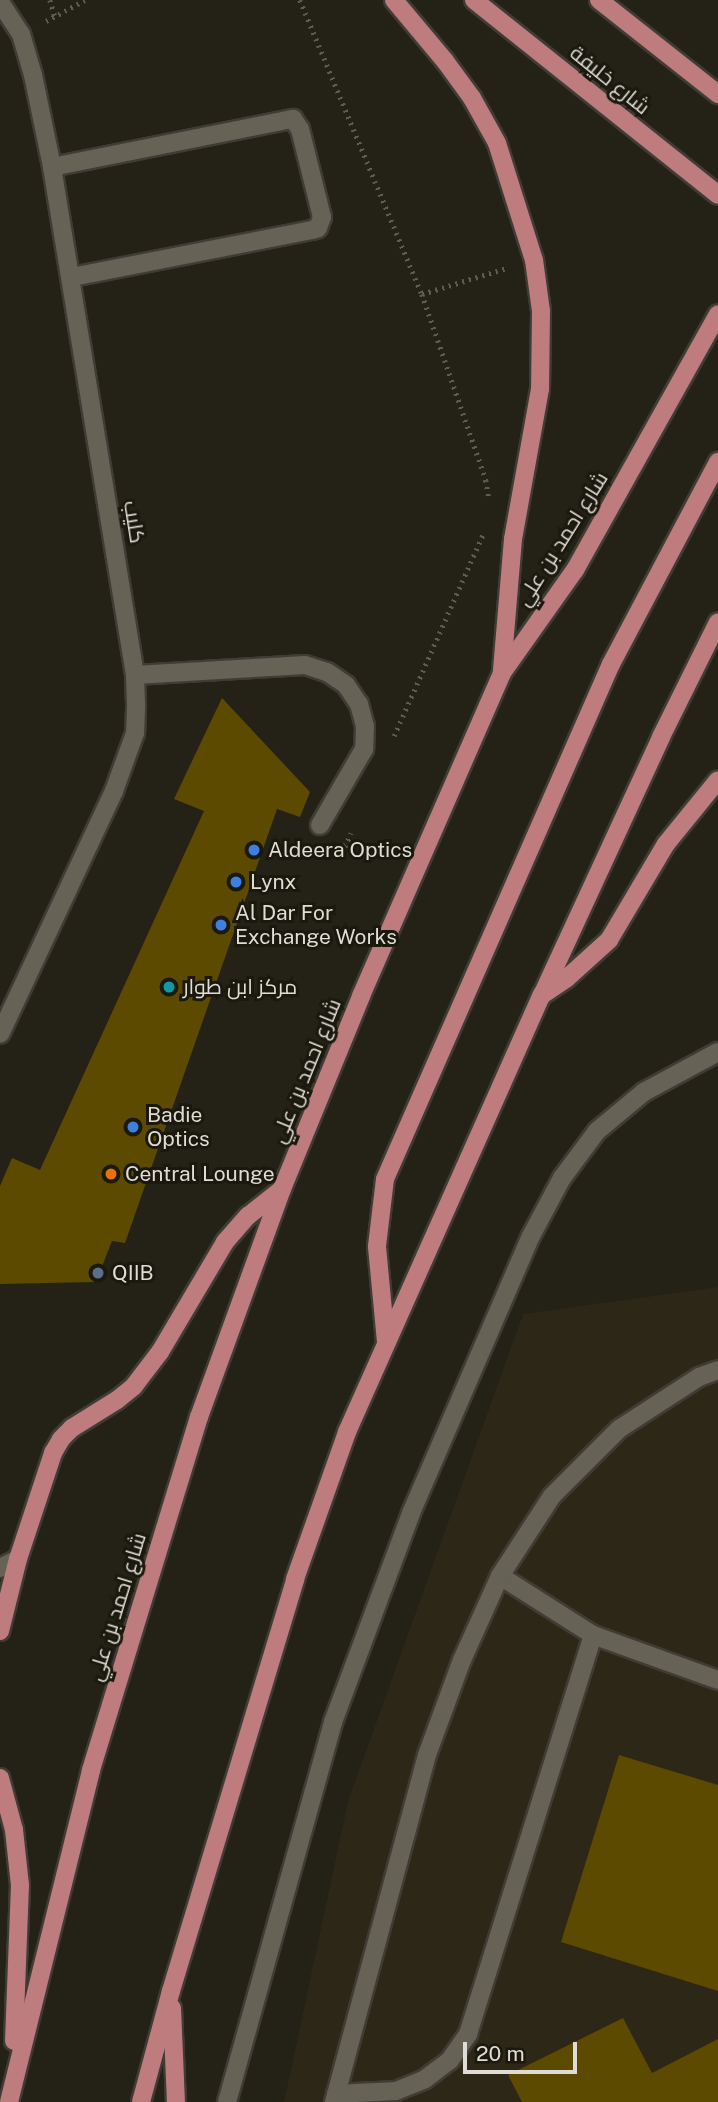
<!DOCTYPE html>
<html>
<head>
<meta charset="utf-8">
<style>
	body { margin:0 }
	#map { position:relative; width:718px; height:2102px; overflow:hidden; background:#242116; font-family:"Public Sans",Cairo,sans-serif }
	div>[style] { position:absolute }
	.built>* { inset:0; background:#2c2716 }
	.building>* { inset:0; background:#5c4a01 }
	.path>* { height:4.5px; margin-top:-2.25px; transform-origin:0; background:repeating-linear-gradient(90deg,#5f5c52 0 2px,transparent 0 7px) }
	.roads { filter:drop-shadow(2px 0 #403c35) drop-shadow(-2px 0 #403c35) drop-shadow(0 2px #403c35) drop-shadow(0 -2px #403c35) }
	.minor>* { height:18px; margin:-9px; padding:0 9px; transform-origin:9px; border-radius:9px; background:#666256 }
	.major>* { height:18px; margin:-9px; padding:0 9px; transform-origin:9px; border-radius:9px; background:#be7c7f }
	.dots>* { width:19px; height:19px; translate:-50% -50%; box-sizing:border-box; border:4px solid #1b180d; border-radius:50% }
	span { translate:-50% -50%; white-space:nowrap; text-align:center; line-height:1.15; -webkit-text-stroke:6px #1b180d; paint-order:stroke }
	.street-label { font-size:21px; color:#dedcd5 }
	.poi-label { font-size:21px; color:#dedcd5 }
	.left { translate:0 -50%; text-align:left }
	.scale { position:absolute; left:463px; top:2042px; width:114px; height:32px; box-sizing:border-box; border:4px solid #dedcd5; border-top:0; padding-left:9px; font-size:21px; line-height:24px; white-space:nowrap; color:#dedcd5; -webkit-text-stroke:5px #1b180d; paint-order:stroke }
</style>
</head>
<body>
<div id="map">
	<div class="built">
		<i style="clip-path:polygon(718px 1287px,718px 2102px,284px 2102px,348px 1801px,523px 1314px)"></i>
	</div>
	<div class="building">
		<i style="clip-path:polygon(222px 698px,310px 792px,300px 817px,277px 809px,125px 1243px,112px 1241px,96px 1282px,0 1284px,0 1186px,12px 1158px,40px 1170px,204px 811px,174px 799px)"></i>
		<i style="clip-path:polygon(619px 1755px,718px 1785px,718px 1991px,561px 1942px)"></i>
		<i style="clip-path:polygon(623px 2018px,652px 2073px,718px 2039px,718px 2102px,522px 2102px,508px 2075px)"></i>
	</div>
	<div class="path">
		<i style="left:50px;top:0;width:17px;rotate:73deg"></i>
		<i style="left:300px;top:0;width:318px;rotate:67.5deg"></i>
		<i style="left:422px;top:294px;width:197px;rotate:71deg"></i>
		<i style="left:486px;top:480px;width:20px;rotate:81deg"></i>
		<i style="left:46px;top:21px;width:44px;rotate:-28.3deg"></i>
		<i style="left:422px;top:294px;width:89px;rotate:-17deg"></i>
		<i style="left:394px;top:736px;width:223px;rotate:-66.2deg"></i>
		<i style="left:342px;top:844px;width:4px;rotate:45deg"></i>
		<i style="left:345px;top:847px;width:15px;rotate:-67deg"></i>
	</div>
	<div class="roads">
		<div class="minor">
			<i style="left:0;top:2px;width:38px;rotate:57deg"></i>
			<i style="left:21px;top:34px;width:43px;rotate:73.7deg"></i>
			<i style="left:33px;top:75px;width:94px;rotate:78.3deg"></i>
			<i style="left:52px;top:167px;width:515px;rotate:80.72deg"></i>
			<i style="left:135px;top:675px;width:33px;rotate:88deg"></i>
			<i style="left:136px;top:708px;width:25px;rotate:92deg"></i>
			<i style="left:135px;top:733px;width:62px;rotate:109.9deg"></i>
			<i style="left:114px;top:791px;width:268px;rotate:115.1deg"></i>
			<i style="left:52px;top:167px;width:246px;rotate:-11.3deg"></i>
			<i style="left:293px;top:119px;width:12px;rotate:55deg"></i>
			<i style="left:300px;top:129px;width:91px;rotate:76deg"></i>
			<i style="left:322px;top:217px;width:12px;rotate:110deg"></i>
			<i style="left:318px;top:228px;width:6px;rotate:162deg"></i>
			<i style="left:312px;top:230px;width:245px;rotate:168.9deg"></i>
			<i style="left:135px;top:675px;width:170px;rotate:-3.4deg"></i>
			<i style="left:305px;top:665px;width:23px;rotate:18deg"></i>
			<i style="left:327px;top:672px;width:23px;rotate:34deg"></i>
			<i style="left:346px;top:685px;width:23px;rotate:56deg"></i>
			<i style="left:359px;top:704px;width:23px;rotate:75deg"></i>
			<i style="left:365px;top:726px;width:23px;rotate:92deg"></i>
			<i style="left:364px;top:749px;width:88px;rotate:120.1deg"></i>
			<i style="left:0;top:1568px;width:20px;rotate:-27deg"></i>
			<i style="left:500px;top:1576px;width:110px;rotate:32.4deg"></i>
			<i style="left:593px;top:1635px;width:133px;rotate:19.8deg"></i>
			<i style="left:336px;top:2094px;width:60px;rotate:-2.9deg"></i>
			<i style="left:396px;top:2091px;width:31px;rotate:-22deg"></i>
			<i style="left:425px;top:2079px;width:31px;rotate:-37deg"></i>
			<i style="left:450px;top:2060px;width:32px;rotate:-55deg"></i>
			<i style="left:468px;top:2034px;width:418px;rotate:-72.6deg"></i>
			<i style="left:227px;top:2102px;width:395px;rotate:-74.4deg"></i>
			<i style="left:333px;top:1722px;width:223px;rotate:-69.5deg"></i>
			<i style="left:411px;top:1513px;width:302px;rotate:-66.6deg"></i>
			<i style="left:531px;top:1236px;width:66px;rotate:-61.9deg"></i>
			<i style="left:562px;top:1178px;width:59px;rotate:-53.3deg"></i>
			<i style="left:597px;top:1131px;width:61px;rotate:-39.7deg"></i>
			<i style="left:644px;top:1092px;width:84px;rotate:-28.4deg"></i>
			<i style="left:334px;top:2102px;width:359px;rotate:-75deg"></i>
			<i style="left:427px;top:1755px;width:101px;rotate:-69.8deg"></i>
			<i style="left:462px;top:1660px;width:92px;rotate:-65.7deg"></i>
			<i style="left:500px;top:1576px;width:95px;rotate:-57deg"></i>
			<i style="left:552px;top:1496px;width:95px;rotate:-45deg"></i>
			<i style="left:619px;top:1429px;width:95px;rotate:-33deg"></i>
			<i style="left:699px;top:1377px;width:20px;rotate:-20deg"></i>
		</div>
		<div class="major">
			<i style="left:394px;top:0;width:80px;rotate:50.1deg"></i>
			<i style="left:445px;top:61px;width:46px;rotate:53.9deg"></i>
			<i style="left:472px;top:98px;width:51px;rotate:60.9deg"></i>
			<i style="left:497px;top:143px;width:123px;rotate:72.5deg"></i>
			<i style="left:534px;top:260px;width:51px;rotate:82.2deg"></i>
			<i style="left:541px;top:311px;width:78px;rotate:90.7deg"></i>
			<i style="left:540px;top:389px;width:152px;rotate:100.2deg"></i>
			<i style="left:513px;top:539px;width:132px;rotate:94.8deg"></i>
			<i style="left:474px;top:0;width:312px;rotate:38.6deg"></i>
			<i style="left:599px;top:0;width:152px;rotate:38.3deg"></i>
			<i style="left:542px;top:995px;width:30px;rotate:-34deg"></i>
			<i style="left:567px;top:978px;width:57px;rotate:-42.1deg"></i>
			<i style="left:609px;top:940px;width:112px;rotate:-59.3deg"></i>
			<i style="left:666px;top:844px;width:82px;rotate:-50.9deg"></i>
			<i style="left:386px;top:1342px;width:96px;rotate:-95.4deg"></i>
			<i style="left:377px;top:1246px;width:67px;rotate:-83.2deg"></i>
			<i style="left:385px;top:1179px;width:562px;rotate:-66.31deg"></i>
			<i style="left:611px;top:664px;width:229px;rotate:-62.1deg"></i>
			<i style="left:0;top:1631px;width:74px;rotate:-76deg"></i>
			<i style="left:18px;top:1559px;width:112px;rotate:-71.7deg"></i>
			<i style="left:53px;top:1453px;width:16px;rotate:-60deg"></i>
			<i style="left:61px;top:1439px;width:16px;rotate:-45deg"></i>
			<i style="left:72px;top:1428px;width:53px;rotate:-31.9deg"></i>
			<i style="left:117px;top:1400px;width:22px;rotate:-39deg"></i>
			<i style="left:134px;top:1386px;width:43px;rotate:-52.6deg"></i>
			<i style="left:160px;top:1352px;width:128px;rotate:-59.4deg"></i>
			<i style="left:225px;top:1242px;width:35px;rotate:-49deg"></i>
			<i style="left:248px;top:1216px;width:43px;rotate:-38.5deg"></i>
			<i style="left:0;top:1778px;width:54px;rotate:74.9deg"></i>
			<i style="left:14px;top:1830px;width:55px;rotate:83.8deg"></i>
			<i style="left:20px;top:1885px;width:156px;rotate:92.2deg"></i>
			<i style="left:172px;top:2008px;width:94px;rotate:87.6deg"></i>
			<i style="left:9px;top:2102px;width:342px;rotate:-76.1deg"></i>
			<i style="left:91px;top:1770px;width:369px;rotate:-73deg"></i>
			<i style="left:199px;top:1417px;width:243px;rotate:-70deg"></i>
			<i style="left:282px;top:1189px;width:209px;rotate:-67.7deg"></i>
			<i style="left:361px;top:996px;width:352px;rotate:-66.4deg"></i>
			<i style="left:502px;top:673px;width:126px;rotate:-54.7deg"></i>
			<i style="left:575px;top:570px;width:293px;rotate:-60.8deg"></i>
			<i style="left:141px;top:2102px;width:115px;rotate:-74.9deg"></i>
			<i style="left:171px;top:1991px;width:430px;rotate:-73.2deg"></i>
			<i style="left:295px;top:1579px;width:156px;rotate:-70.5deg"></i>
			<i style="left:347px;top:1432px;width:479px;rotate:-66deg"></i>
			<i style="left:542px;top:995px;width:284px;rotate:-65.2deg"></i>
			<i style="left:661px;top:737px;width:128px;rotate:-63.6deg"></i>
		</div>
	</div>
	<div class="dots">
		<i style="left:254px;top:850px;background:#3f7fe0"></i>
		<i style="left:236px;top:882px;background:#3f7fe0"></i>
		<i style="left:221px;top:925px;background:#3f7fe0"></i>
		<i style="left:169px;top:987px;background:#0f9aa8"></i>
		<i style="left:133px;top:1127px;background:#3f7fe0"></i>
		<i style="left:111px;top:1174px;background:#e8710a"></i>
		<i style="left:98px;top:1273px;background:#5c6f8a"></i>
	</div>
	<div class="street-label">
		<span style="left:610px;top:80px;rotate:39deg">شارع خليفة</span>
		<span style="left:134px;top:522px;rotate:81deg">كليب</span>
		<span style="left:562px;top:539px;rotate:-58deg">شارع احمد بن علي</span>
		<span style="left:306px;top:1071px;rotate:-68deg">شارع احمد بن علي</span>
		<span style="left:117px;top:1607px;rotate:-73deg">شارع احمد بن علي</span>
	</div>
	<div class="poi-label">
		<span class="left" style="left:268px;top:850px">Aldeera Optics</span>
		<span class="left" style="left:250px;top:882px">Lynx</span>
		<span class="left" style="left:235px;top:925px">Al Dar For<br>Exchange Works</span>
		<span class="left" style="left:183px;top:987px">مركز ابن طوار</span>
		<span class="left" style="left:147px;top:1127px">Badie<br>Optics</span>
		<span class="left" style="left:125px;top:1174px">Central Lounge</span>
		<span class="left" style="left:112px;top:1273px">QIIB</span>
	</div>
	<div class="scale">20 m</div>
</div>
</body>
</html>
